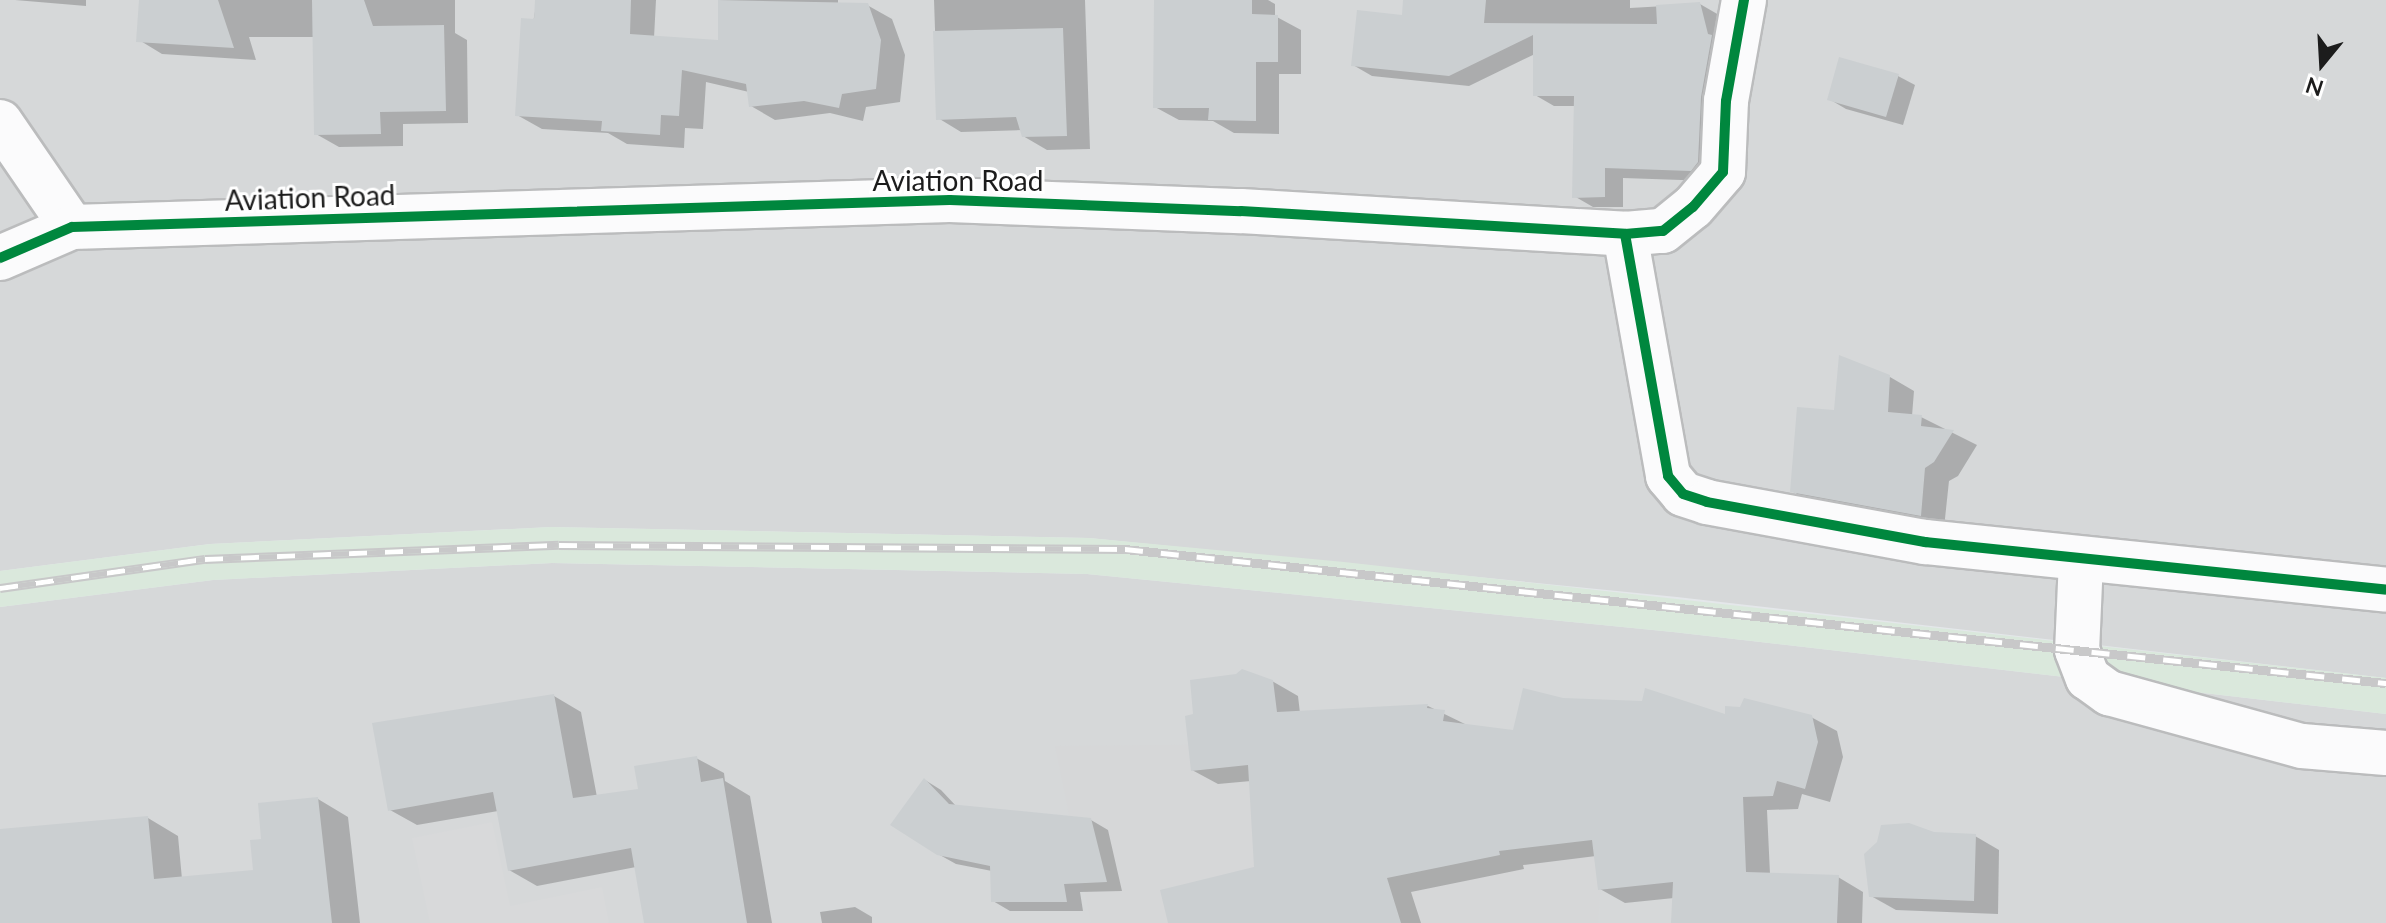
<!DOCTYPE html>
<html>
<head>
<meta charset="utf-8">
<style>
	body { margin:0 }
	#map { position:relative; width:2386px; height:923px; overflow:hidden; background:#e4e7ea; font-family:Lato,sans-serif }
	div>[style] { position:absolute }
	.residential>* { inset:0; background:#d6d8d9 }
	.industrial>* { inset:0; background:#dae8dc }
	.religious>* { inset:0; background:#d6d7d8 }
	.parking>* { inset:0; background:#d8d9da }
	.shadow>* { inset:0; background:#0003 }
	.building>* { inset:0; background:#cbcfd1 }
	.roads { filter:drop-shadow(2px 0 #bbbcbd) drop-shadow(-2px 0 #bbbcbd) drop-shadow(0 2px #bbbcbd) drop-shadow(0 -2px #bbbcbd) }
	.minor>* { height:44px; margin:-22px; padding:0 22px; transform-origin:22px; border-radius:22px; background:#fbfbfc }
	.rail>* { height:9px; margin-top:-4.5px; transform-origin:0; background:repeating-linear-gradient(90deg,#fff 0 18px,#c8c8c9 0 36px); box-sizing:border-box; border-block:2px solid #c8c8c9 }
	.cycleway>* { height:10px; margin:-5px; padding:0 5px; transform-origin:5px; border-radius:5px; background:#00873e }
	span { translate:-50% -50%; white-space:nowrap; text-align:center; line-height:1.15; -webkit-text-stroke:6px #fff; paint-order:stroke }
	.street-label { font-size:28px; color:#1c1c1c }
	.north { position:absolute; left:2282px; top:24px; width:80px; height:80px; -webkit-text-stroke:6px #fff; paint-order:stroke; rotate:198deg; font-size:22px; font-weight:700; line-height:32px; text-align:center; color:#1c1c1c }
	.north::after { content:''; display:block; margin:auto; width:28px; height:36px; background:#1c1c1c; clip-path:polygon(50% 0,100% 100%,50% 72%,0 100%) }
</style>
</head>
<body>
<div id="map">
	<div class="residential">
		<i style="clip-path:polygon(0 0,2386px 0,2386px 678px,1677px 597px,1089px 538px,551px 527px,210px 544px,0 571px)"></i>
		<i style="clip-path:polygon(552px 563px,1087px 574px,1673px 632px,2386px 714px,2386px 923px,0 923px,0 607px,213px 580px)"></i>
	</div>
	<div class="industrial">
		<i style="clip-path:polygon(551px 527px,1089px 538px,1344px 562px,2386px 678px,2386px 714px,1673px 632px,1087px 574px,552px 563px,213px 580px,0 607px,0 571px,210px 544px)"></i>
	</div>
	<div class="religious">
		<i style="clip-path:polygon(1611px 741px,1598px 923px,1091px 923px,1055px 746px)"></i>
	</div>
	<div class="parking">
		<i style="clip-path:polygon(492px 822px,510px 906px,602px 887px,609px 923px,430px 923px,412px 838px)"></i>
	</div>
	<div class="shadow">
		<i style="clip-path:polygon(15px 0,86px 0,86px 6px)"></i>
		<i style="clip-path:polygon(141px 0,455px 0,455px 33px,467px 40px,468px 123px,403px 124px,403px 146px,339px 147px,316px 134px,314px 37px,249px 37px,256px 60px,162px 54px,139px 40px)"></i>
		<i style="clip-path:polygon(537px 0,656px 0,654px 38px,720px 42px,720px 0,838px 0,838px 5px,867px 5px,892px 19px,905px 55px,900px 102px,866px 107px,863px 121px,830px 113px,775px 120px,751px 106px,749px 92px,706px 82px,703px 129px,685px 128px,684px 148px,627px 144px,608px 133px,542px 129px,517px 115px)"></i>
		<i style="clip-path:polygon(934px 0,1085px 0,1090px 149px,1047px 150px,1023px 136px,1022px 130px,961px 132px,938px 118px)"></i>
		<i style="clip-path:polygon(1156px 0,1268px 0,1275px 4px,1275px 16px,1301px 30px,1301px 74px,1279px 74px,1279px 134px,1234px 133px,1213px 121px,1179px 120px,1155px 107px)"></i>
		<i style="clip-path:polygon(1405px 0,1630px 0,1630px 8px,1700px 4px,1719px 15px,1710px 181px,1623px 178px,1623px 207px,1593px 207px,1574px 196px,1576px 106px,1554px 106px,1535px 95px,1535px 54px,1469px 86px,1372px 76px,1353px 65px,1404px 17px)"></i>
		<i style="clip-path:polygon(1898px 76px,1915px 85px,1903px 125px,1846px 109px,1829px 99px)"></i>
		<i style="clip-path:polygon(1890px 377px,1914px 391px,1912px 416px,1921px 417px,1977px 445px,1958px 476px,1949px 481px,1944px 528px,1816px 505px,1792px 491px,1836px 412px)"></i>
		<i style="clip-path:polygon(1272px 681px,1298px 696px,1300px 713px,1428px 706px,1469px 726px,1514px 732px,1563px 700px,1727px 717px,1811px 717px,1837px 731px,1843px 757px,1830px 802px,1802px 794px,1798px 809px,1767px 810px,1770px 874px,1838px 877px,1863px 892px,1862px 923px,1673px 923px,1674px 898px,1625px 903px,1600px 889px,1596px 856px,1523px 865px,1524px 869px,1411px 892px,1421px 923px,1170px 923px,1256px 868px,1251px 781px,1218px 784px,1192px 770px)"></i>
		<i style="clip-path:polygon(554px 696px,581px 712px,597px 797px,640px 790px,696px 758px,724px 773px,725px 781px,750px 796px,772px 923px,646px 923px,636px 867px,537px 886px,509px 870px,498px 811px,417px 825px,390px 810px)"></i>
		<i style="clip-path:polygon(925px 780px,941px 790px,957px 807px,1091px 820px,1108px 830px,1122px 891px,1080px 892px,1083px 911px,1010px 911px,993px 901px,992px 871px,956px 864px,938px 854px)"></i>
		<i style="clip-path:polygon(318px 799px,348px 817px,360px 923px,0 923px,0 831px,148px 818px,178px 836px,182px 879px,255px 871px,264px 841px)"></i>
		<i style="clip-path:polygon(1934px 834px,1975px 836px,1999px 850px,1998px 914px,1896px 910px,1871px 896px)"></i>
		<i style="clip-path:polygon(855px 907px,872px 917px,872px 923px,822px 923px,820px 912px)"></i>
	</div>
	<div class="building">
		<i style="clip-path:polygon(139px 0,218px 0,234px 48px,136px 42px)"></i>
		<i style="clip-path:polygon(312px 0,364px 0,373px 26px,444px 25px,446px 111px,380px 112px,381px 134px,314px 135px)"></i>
		<i style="clip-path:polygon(535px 0,631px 0,630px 34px,718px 40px,718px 0,868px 3px,881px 40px,876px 89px,842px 94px,839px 108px,804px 101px,749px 107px,746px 84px,682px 70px,679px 116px,661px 115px,660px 135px,601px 131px,602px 121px,515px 116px,521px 18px,534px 19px)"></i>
		<i style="clip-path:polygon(1154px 0,1252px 0,1252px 14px,1278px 15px,1278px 62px,1256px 62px,1256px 121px,1208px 120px,1209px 108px,1153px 108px)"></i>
		<i style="clip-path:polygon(1403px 0,1486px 0,1484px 23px,1657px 24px,1656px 5px,1700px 2px,1708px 34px,1712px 35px,1701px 97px,1698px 162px,1691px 171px,1605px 168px,1605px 197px,1572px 198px,1574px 96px,1533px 96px,1533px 35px,1449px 76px,1351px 66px,1357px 10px,1402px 15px)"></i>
		<i style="clip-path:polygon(1063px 28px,1067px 136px,1022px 137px,1016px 117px,936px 120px,933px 31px)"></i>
		<i style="clip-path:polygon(1839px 57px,1899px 74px,1886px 117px,1827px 100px)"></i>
		<i style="clip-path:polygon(1839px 355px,1890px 375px,1888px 412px,1922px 415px,1921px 426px,1954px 430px,1934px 462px,1925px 468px,1921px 516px,1790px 492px,1797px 407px,1834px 410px)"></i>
		<i style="clip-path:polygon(1242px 669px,1273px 680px,1277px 712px,1428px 704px,1427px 708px,1445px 710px,1443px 721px,1513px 730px,1523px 688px,1563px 698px,1642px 701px,1645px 688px,1725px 714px,1725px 706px,1740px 707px,1744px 698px,1812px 715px,1818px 742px,1805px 789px,1777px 781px,1773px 796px,1743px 797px,1746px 872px,1839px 875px,1837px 923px,1671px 923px,1673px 882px,1598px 890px,1592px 840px,1499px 851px,1500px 855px,1387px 878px,1401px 923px,1168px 923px,1160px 890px,1254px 867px,1248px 765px,1191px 771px,1185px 716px,1193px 714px,1190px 680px,1236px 674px)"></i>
		<i style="clip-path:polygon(554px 694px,573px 798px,638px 789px,634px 766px,697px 756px,701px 782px,723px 778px,747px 923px,644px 923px,631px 848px,508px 871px,493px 792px,388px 811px,372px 723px)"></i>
		<i style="clip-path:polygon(924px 778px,949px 804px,1091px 818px,1107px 882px,1064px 884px,1067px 902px,991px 902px,990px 866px,937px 855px,890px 825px)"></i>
		<i style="clip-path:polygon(318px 797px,332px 923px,0 923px,0 829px,148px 816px,154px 879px,253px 870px,250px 840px,261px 839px,258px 803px)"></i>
		<i style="clip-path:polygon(1909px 823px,1934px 832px,1976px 834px,1974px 901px,1869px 897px,1864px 854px,1877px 842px,1881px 825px)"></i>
	</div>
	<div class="roads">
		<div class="minor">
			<i style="left:0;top:122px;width:127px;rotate:55.6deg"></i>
			<i style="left:1625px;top:234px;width:246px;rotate:79.9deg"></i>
			<i style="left:1668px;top:476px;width:23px;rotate:50deg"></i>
			<i style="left:1683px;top:494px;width:25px;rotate:18deg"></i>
			<i style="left:1707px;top:502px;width:222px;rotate:10.4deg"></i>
			<i style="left:1925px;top:542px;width:463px;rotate:5.9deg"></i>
			<i style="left:0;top:258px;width:78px;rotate:-23.3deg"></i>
			<i style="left:72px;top:227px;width:878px;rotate:-1.76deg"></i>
			<i style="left:950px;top:200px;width:291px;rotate:2.2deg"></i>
			<i style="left:1241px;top:211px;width:385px;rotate:3.4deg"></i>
			<i style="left:1625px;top:234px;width:38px;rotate:-5deg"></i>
			<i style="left:1663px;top:231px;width:38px;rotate:-39deg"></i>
			<i style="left:1693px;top:207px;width:46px;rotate:-49.4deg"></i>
			<i style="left:1723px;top:172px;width:71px;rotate:-87.6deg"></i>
			<i style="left:1726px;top:101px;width:103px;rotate:-79.9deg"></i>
			<i style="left:2081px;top:560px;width:90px;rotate:92.5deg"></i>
			<i style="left:2077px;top:650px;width:30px;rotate:69deg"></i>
			<i style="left:2088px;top:678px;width:26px;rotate:36deg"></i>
			<i style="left:2109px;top:693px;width:200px;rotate:15.4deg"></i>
			<i style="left:2302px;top:746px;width:84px;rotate:4.8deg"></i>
		</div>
	</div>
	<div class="rail">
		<i style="left:0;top:588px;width:207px;rotate:-8.1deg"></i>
		<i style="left:205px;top:559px;width:354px;rotate:-2.3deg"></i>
		<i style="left:559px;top:545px;width:566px;rotate:0.4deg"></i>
		<i style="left:1125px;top:549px;width:1268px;rotate:6.07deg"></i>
	</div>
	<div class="cycleway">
		<i style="left:1625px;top:234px;width:246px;rotate:79.9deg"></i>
		<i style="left:1668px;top:476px;width:23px;rotate:50deg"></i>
		<i style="left:1683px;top:494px;width:25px;rotate:18deg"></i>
		<i style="left:1707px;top:502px;width:222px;rotate:10.4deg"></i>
		<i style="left:1925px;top:542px;width:463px;rotate:5.9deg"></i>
		<i style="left:0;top:258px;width:78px;rotate:-23.3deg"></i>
		<i style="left:72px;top:227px;width:878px;rotate:-1.76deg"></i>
		<i style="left:950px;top:200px;width:291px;rotate:2.2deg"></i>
		<i style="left:1241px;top:211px;width:385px;rotate:3.4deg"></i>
		<i style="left:1625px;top:234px;width:38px;rotate:-5deg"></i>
		<i style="left:1663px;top:231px;width:38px;rotate:-39deg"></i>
		<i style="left:1693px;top:207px;width:46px;rotate:-49.4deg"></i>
		<i style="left:1723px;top:172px;width:71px;rotate:-87.6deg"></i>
		<i style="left:1726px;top:101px;width:103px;rotate:-79.9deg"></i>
	</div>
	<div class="street-label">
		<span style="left:958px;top:180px">Aviation Road</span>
		<span style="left:310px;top:197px;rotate:-2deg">Aviation Road</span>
	</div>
	<div class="north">N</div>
</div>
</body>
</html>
